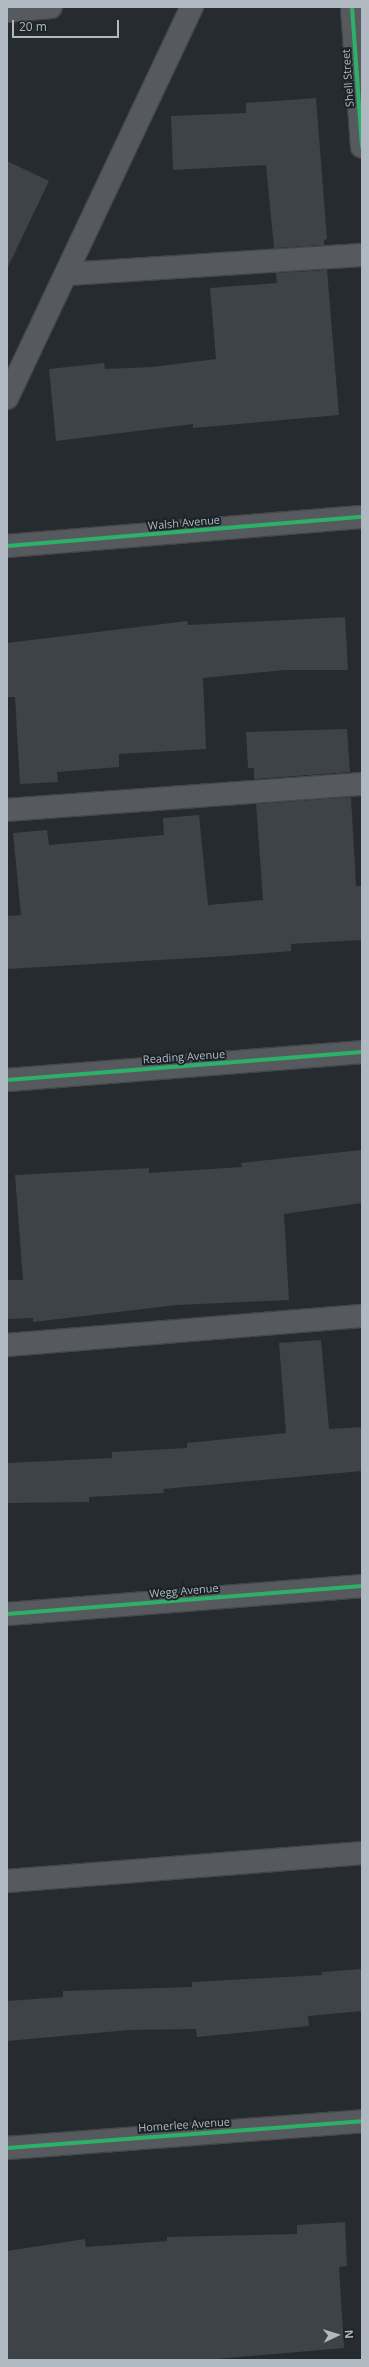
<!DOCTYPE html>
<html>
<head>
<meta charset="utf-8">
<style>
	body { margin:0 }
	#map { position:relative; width:369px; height:2367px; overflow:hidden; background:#262b30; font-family:"Open Sans",sans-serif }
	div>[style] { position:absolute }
	.building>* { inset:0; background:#3e4347 }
	.roads { filter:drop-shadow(1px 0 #424649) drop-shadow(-1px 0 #424649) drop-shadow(0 1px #424649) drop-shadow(0 -1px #424649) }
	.minor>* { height:22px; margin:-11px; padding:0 11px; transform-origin:11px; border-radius:11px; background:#565a5f }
	.cycleway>* { height:4px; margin:-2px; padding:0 2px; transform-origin:2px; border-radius:2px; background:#2db169 }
	span { translate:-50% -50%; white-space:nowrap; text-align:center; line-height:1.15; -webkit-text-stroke:4px #1b2329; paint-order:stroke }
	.street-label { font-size:11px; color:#b0b9c1 }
	.frame { position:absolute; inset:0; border:8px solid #b0b9c1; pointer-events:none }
	.north { position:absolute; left:317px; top:2315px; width:40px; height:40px; -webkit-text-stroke:3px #1b2329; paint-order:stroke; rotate:86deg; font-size:11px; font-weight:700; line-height:16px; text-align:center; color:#b0b9c1 }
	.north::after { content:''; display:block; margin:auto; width:14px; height:18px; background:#b0b9c1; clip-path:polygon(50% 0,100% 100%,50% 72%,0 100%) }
	.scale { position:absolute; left:12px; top:20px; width:107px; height:18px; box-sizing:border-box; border:2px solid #b0b9c1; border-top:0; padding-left:5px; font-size:12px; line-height:14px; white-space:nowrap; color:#b0b9c1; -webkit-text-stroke:3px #1b2329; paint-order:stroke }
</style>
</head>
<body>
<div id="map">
	<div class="building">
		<i style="clip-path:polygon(316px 98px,327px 239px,324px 240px,324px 245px,274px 248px,266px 165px,173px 170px,171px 116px,246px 113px,246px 103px)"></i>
		<i style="clip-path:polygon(7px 161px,49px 181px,7px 269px)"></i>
		<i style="clip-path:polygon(327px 270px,339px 415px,193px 428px,193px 424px,56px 441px,49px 369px,104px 363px,105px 369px,152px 367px,216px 359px,210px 288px,277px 283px,276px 273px)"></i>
		<i style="clip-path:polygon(345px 617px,348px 670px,285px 670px,203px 678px,206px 749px,119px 754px,119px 767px,57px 772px,58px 782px,20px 784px,15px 697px,7px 697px,7px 643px,187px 621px,188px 625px)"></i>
		<i style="clip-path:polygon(347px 729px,350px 772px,254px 779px,254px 768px,248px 768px,246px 732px)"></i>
		<i style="clip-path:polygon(351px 797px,356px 886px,362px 886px,362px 940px,291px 944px,291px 951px,227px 956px,7px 969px,7px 916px,21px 915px,13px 833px,47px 830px,49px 845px,164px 835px,163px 818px,199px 815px,208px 905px,263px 900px,256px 804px)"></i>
		<i style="clip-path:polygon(362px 1150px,362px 1203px,284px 1214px,289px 1300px,177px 1305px,33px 1322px,33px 1318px,7px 1319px,7px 1280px,23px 1280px,15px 1175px,149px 1168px,149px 1173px,242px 1167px,241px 1163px)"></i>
		<i style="clip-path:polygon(321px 1340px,329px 1429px,362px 1427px,362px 1471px,163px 1489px,164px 1493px,89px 1497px,89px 1502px,7px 1503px,7px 1463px,112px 1458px,112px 1452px,187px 1448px,187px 1443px,286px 1433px,279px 1343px)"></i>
		<i style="clip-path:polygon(362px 1969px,362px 2011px,308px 2016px,309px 2026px,197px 2037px,196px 2029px,129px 2030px,7px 2041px,7px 2001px,63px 1997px,63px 1991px,192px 1987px,192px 1982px,322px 1975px,322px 1972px)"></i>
		<i style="clip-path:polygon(345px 2222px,347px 2266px,339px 2267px,344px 2348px,205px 2360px,7px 2360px,7px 2251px,85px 2239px,86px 2247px,167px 2241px,167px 2237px,297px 2234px,297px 2225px)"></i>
	</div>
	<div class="roads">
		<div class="minor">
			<i style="left:352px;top:7px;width:140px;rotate:85.9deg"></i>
			<i style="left:7px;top:11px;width:44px;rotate:-5.2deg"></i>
			<i style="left:67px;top:274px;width:296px;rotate:-3.7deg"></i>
			<i style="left:7px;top:398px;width:433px;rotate:-64.7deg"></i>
			<i style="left:7px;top:546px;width:356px;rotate:-4.7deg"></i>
			<i style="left:7px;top:810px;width:356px;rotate:-4.2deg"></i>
			<i style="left:7px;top:1080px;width:356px;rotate:-4.5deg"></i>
			<i style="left:7px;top:1345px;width:356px;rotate:-4.7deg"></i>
			<i style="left:7px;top:1614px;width:356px;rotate:-4.5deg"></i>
			<i style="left:7px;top:1881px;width:356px;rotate:-4.5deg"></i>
			<i style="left:7px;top:2148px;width:356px;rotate:-4.3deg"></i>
		</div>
	</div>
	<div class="cycleway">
		<i style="left:352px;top:7px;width:140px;rotate:85.9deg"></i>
		<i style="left:7px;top:546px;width:356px;rotate:-4.7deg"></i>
		<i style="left:7px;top:1080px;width:356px;rotate:-4.5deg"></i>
		<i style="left:7px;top:1614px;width:356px;rotate:-4.5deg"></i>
		<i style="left:7px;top:2148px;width:356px;rotate:-4.3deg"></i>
	</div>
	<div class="street-label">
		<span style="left:348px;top:78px;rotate:-94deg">Shell Street</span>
		<span style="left:184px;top:523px;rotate:-5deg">Walsh Avenue</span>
		<span style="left:184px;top:1057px;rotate:-4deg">Reading Avenue</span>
		<span style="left:184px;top:1591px;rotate:-5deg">Wegg Avenue</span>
		<span style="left:184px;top:2125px;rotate:-4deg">Homerlee Avenue</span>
	</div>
	<div class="frame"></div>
	<div class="north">N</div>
	<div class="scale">20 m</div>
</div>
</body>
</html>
